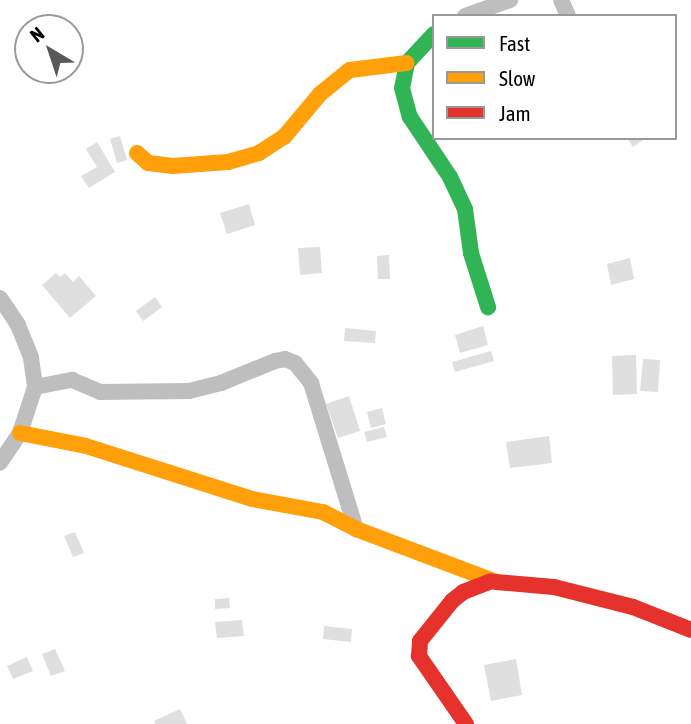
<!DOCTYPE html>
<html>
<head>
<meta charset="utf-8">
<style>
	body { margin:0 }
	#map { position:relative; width:691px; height:724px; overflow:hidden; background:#fff; font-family:"Asap Condensed",sans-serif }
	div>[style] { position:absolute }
	.building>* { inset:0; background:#dfdfdf }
	.street>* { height:16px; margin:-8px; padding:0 8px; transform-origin:8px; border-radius:8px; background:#bebebe }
	.fast>* { height:16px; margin:-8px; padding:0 8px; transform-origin:8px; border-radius:8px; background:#30b455 }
	.slow>* { height:16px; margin:-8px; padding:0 8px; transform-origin:8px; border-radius:8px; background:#ff9f0a }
	.jam>* { height:16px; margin:-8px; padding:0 8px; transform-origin:8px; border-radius:8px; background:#e5322d }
	span { translate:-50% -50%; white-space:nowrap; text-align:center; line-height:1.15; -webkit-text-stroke:5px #fff; paint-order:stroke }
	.legend { position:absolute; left:432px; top:14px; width:245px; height:126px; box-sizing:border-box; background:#fff; border:2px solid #999; margin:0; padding:9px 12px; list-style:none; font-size:21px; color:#000 }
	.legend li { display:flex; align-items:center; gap:14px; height:35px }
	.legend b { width:35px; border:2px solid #999 }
	.north { position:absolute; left:14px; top:14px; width:70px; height:70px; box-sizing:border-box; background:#fff; border:2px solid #999; border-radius:50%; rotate:321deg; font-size:19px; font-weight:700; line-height:28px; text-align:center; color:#000 }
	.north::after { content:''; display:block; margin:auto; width:24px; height:32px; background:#595959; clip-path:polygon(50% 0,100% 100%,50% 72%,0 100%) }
</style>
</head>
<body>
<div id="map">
	<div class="building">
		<i style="clip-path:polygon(120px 136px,127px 160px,117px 163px,110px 139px)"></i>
		<i style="clip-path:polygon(627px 138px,646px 138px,633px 147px)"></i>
		<i style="clip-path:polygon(97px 142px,115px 172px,89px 188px,81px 176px,97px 167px,86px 149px)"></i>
		<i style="clip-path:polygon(249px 204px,255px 225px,227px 234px,220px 213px)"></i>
		<i style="clip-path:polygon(320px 247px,322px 273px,300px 275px,298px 248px)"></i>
		<i style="clip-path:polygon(389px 255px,390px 279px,378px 279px,377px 256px)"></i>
		<i style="clip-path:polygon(630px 258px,634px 279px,611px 285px,607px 264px)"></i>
		<i style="clip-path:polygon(56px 273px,60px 277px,65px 273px,73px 282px,79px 276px,96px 296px,70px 318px,42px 285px)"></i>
		<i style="clip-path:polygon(155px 297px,162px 307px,143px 321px,136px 311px)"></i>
		<i style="clip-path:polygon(483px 326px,488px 345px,460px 353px,455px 335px)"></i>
		<i style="clip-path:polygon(345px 328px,376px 331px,375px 343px,344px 341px)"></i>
		<i style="clip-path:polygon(491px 351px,494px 361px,455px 372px,452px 362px)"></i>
		<i style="clip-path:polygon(636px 355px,637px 394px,613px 395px,612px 356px)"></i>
		<i style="clip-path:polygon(643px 359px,660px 360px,658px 392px,640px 391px)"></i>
		<i style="clip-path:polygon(349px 396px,360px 431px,338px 438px,326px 404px)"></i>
		<i style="clip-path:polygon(382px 408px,386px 424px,371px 428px,367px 412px)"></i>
		<i style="clip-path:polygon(384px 427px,387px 437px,367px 442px,364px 432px)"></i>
		<i style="clip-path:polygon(549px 436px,552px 463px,510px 468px,506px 442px)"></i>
		<i style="clip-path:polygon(75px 532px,84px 553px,73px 557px,64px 536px)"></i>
		<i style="clip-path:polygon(229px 598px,230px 608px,215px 609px,215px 599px)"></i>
		<i style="clip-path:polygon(242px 620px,244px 636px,217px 638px,215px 622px)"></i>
		<i style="clip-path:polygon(324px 626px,352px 629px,351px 642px,323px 639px)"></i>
		<i style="clip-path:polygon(55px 649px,65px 671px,51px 676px,42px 654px)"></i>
		<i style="clip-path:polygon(27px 657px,33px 671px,13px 679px,7px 666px)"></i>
		<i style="clip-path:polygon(516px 659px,522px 695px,491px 701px,484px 665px)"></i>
		<i style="clip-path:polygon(180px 709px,187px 724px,155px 724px,154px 721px)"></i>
	</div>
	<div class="street">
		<i style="left:561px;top:0;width:17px;rotate:66deg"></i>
		<i style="left:465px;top:16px;width:48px;rotate:-19.6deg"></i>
		<i style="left:0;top:298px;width:32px;rotate:56deg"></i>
		<i style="left:18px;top:325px;width:35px;rotate:68deg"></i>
		<i style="left:31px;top:358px;width:29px;rotate:82deg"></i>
		<i style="left:35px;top:387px;width:48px;rotate:108.1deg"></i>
		<i style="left:20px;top:433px;width:36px;rotate:124deg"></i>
		<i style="left:35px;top:387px;width:38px;rotate:-11deg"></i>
		<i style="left:72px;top:380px;width:30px;rotate:23deg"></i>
		<i style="left:100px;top:392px;width:89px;rotate:-0.6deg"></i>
		<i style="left:189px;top:391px;width:33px;rotate:-14deg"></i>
		<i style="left:221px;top:383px;width:58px;rotate:-22.2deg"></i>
		<i style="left:275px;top:361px;width:10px;rotate:-11deg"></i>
		<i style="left:285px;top:359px;width:11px;rotate:22deg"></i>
		<i style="left:295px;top:363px;width:26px;rotate:51deg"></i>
		<i style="left:311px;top:383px;width:153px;rotate:72.9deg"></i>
	</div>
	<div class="fast">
		<i style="left:434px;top:34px;width:40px;rotate:133deg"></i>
		<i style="left:407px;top:63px;width:25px;rotate:101deg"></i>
		<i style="left:402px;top:88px;width:30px;rotate:75deg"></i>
		<i style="left:410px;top:117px;width:72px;rotate:56.3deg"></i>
		<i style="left:450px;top:177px;width:35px;rotate:65deg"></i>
		<i style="left:465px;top:209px;width:44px;rotate:82.2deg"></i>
		<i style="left:471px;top:253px;width:57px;rotate:72.5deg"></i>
	</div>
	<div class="slow">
		<i style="left:137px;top:153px;width:15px;rotate:42deg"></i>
		<i style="left:148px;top:163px;width:25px;rotate:7deg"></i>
		<i style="left:173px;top:166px;width:55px;rotate:-4.2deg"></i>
		<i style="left:228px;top:162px;width:32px;rotate:-16deg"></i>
		<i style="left:259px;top:153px;width:30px;rotate:-33deg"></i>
		<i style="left:284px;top:137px;width:56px;rotate:-50.1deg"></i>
		<i style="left:320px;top:94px;width:38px;rotate:-39deg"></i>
		<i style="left:350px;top:70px;width:57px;rotate:-7deg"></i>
		<i style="left:20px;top:433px;width:67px;rotate:11.1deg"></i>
		<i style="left:86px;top:446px;width:174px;rotate:17.7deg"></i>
		<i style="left:252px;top:499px;width:72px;rotate:10.4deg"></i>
		<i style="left:323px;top:512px;width:37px;rotate:27deg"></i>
		<i style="left:356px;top:529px;width:150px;rotate:20.7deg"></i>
	</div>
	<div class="jam">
		<i style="left:496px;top:582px;width:58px;rotate:4.9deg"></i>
		<i style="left:554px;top:587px;width:81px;rotate:14.2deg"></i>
		<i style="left:633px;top:607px;width:62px;rotate:21.6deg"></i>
		<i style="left:466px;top:724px;width:83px;rotate:-124.7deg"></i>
		<i style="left:419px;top:656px;width:15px;rotate:-86deg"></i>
		<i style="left:420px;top:641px;width:51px;rotate:-51.3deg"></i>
		<i style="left:452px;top:601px;width:14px;rotate:-39deg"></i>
		<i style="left:463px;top:592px;width:30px;rotate:-21deg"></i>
	</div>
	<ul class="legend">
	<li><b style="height:9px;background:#30b455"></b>Fast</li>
	<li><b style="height:9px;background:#ff9f0a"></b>Slow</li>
	<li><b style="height:9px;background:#e5322d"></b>Jam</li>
	</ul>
	<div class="north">N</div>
</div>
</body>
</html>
